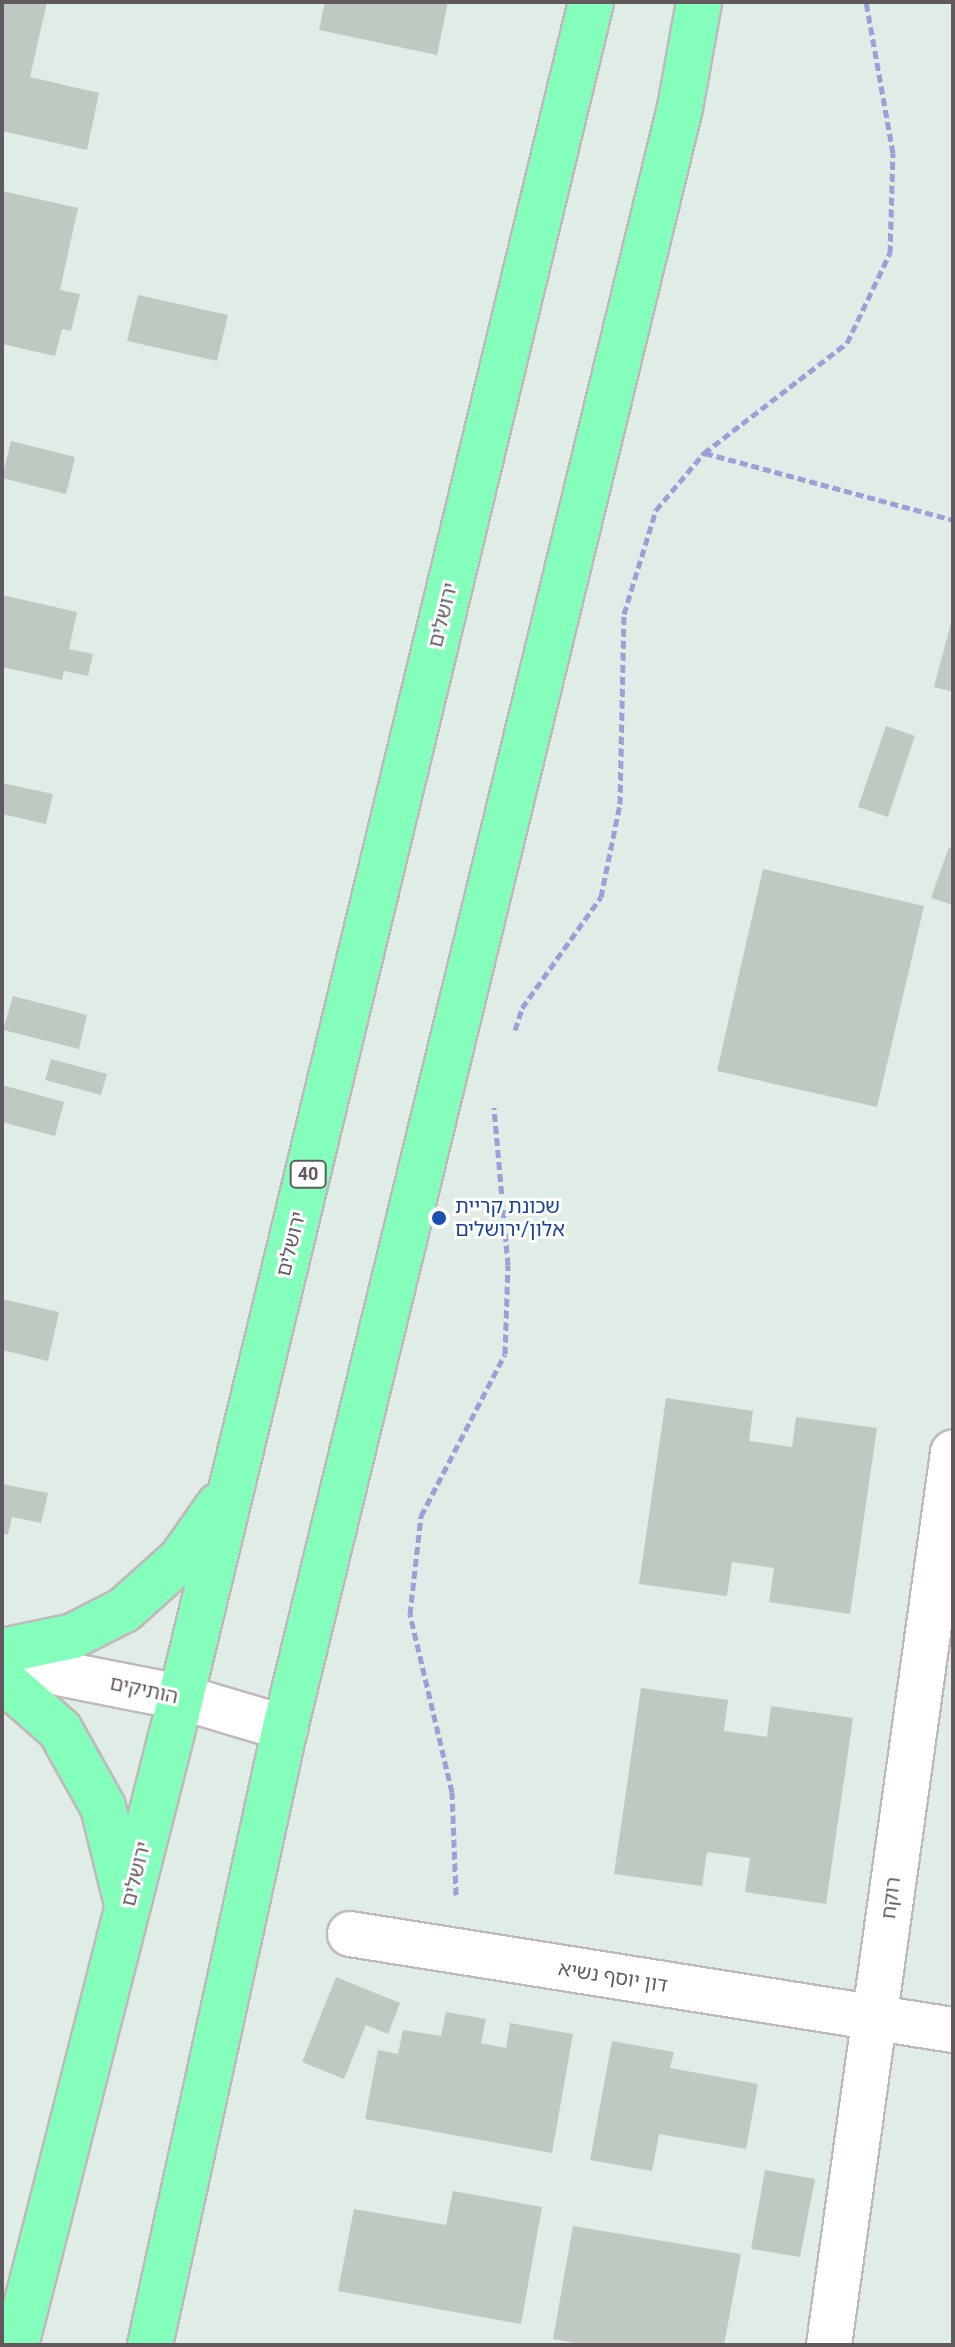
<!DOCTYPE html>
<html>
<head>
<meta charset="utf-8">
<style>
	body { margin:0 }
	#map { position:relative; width:955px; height:2347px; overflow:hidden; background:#dfede6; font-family:Roboto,"Noto Sans Hebrew",sans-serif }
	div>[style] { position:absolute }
	.building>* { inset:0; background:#bfc9c2 }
	.path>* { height:5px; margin-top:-2.5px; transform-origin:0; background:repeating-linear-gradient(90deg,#9d9fd8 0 8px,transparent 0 12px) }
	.roads { filter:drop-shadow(2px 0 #c0b8bd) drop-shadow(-2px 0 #c0b8bd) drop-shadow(0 2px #c0b8bd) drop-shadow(0 -2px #c0b8bd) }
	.minor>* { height:44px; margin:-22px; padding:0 22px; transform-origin:22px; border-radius:22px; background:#fff }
	.highway>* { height:44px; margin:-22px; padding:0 22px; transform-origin:22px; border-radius:22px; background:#84ffbb }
	.dots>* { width:22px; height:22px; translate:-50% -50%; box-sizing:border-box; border:4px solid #fff; border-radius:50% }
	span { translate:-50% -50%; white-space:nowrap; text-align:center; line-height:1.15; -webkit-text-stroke:6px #fff; paint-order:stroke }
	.shield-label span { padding:2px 6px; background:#fff; border:2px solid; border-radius:6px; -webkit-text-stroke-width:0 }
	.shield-label { font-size:18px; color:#62595f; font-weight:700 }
	.street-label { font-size:20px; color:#62595f }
	.transit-label { font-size:20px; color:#164399 }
	.left { translate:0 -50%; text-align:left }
	.frame { position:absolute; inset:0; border:4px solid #62595f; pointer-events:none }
</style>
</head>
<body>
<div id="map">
	<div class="building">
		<i style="clip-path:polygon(2px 2px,47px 2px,30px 77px,99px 93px,87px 150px,2px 131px)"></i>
		<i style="clip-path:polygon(325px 2px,448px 2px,437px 55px,319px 30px)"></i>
		<i style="clip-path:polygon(2px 191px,78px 208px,60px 290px,80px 294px,71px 331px,62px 329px,55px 356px,2px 344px)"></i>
		<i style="clip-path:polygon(138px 295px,228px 315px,217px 361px,127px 341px)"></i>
		<i style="clip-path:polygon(11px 441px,75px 457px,66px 494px,2px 478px)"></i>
		<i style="clip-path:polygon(2px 595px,77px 612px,69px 649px,93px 654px,88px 676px,64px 671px,62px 680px,2px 667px)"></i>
		<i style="clip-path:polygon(952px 619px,953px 619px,953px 692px,934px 687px)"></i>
		<i style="clip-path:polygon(886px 726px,915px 736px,888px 817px,858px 807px)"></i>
		<i style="clip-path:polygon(2px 783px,53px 794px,46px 824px,2px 814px)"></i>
		<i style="clip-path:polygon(949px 847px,953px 849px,953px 905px,931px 898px)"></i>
		<i style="clip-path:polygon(763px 869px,924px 906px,877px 1107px,717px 1071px)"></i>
		<i style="clip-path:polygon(13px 996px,87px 1015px,79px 1049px,3px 1030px)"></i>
		<i style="clip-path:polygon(51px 1059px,107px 1074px,101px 1095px,45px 1080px)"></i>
		<i style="clip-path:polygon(2px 1085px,64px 1102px,55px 1136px,2px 1122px)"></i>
		<i style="clip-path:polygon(2px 1299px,59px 1312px,48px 1361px,2px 1350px)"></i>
		<i style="clip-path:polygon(666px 1398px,753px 1411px,749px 1441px,792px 1447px,796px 1417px,877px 1428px,850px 1614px,769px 1602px,774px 1568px,732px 1562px,727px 1596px,639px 1584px)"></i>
		<i style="clip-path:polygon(2px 1484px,48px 1493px,41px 1523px,12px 1517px,8px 1535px,2px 1533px)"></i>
		<i style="clip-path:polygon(641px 1688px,728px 1700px,724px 1731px,767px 1737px,771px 1706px,853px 1718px,826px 1904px,745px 1892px,750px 1858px,707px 1852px,702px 1886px,614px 1874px)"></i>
		<i style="clip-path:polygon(336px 1977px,400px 2003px,388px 2034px,366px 2025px,344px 2079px,302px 2062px)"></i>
		<i style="clip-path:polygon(446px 2012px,486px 2019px,481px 2043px,506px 2048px,510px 2023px,573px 2034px,552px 2153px,365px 2119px,378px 2050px,398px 2054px,403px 2030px,441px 2036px)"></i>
		<i style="clip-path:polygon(612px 2041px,674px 2052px,670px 2068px,758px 2084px,746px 2149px,659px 2134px,652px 2171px,590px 2160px)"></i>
		<i style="clip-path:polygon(765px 2170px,815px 2179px,800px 2257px,751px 2249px)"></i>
		<i style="clip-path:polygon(453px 2191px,542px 2207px,521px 2324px,338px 2291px,354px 2209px,446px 2225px)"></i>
		<i style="clip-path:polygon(573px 2226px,741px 2254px,724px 2345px,587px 2345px,553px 2339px)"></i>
	</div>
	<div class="path">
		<i style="left:705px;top:453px;width:257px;rotate:15.1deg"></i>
		<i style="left:515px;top:1030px;width:23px;rotate:-72deg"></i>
		<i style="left:522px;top:1008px;width:136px;rotate:-54.6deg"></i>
		<i style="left:601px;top:897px;width:95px;rotate:-78.5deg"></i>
		<i style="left:620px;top:804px;width:190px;rotate:-88.8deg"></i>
		<i style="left:624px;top:614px;width:109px;rotate:-72.9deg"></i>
		<i style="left:656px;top:510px;width:75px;rotate:-49.9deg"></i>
		<i style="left:704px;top:453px;width:180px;rotate:-37.6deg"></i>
		<i style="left:847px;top:343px;width:100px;rotate:-64.5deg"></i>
		<i style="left:890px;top:253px;width:100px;rotate:-88.3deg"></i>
		<i style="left:893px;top:153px;width:153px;rotate:-100.1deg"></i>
		<i style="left:456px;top:1895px;width:103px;rotate:-92.2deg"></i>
		<i style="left:452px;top:1792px;width:183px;rotate:-103.3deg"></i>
		<i style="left:410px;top:1614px;width:99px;rotate:-83.6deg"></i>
		<i style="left:421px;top:1516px;width:182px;rotate:-62.6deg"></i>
		<i style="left:505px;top:1354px;width:89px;rotate:-88.1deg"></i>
		<i style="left:508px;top:1265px;width:158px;rotate:-95.1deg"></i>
	</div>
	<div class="roads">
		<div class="minor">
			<i style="left:2px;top:1662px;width:182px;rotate:11.1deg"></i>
			<i style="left:181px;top:1697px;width:109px;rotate:16.6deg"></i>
			<i style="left:350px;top:1934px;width:611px;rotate:9.05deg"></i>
			<i style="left:829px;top:2345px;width:901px;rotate:-82.09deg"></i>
		</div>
		<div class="highway">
			<i style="left:2px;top:1651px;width:73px;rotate:-11.9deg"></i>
			<i style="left:73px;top:1636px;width:57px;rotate:-27deg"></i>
			<i style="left:124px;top:1610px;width:76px;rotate:-41.8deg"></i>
			<i style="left:181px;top:1559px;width:66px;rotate:-54.9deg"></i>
			<i style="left:2px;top:1679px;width:77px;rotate:41.3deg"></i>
			<i style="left:60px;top:1730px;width:88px;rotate:60.8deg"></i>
			<i style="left:103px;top:1807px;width:96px;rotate:76.1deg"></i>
			<i style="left:16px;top:2345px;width:669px;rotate:-75.71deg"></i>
			<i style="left:181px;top:1697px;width:1744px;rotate:-76.4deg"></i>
			<i style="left:150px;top:2345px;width:632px;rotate:-77.66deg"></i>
			<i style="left:285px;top:1728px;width:1667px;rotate:-76.3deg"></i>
			<i style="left:680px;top:108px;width:108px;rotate:-79.8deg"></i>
		</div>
	</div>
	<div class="dots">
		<i style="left:439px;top:1218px;background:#1a4fb4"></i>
	</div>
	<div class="shield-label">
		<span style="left:308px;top:1174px">40</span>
	</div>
	<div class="street-label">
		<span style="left:443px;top:615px;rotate:-76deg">ירושלים</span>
		<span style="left:291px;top:1244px;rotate:-76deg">ירושלים</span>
		<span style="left:144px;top:1690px;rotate:12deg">הותיקים</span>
		<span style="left:136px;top:1874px;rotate:-76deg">ירושלים</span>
		<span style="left:891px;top:1898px;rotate:-83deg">רוקח</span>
		<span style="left:613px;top:1977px;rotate:9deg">דון יוסף נשיא</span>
	</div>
	<div class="transit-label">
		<span class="left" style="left:455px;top:1218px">שכונת קריית<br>אלון/ירושלים</span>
	</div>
	<div class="frame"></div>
</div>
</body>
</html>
